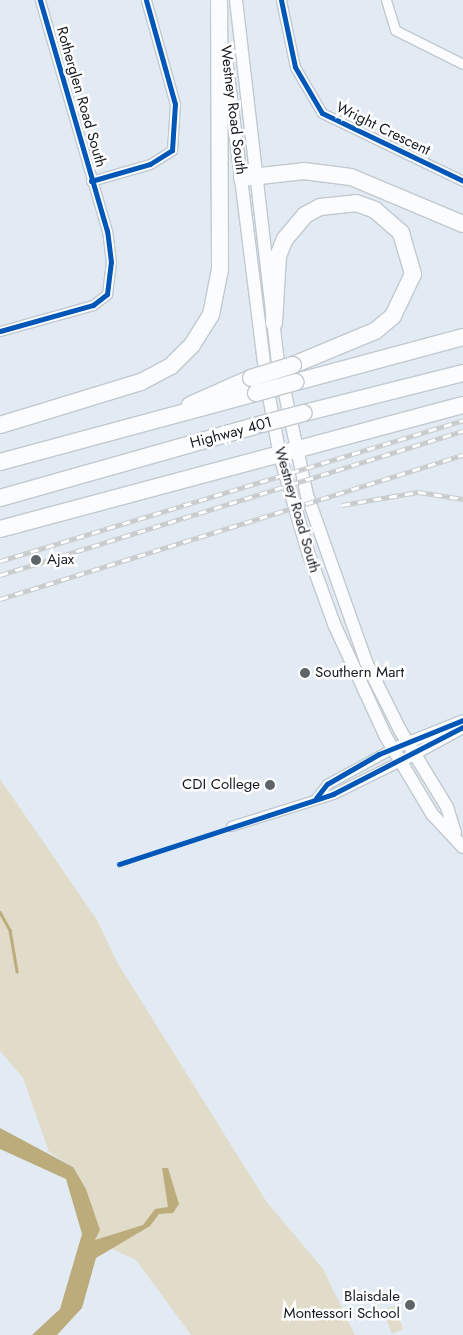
<!DOCTYPE html>
<html>
<head>
<meta charset="utf-8">
<style>
	body { margin:0 }
	#map { position:relative; width:463px; height:1335px; overflow:hidden; background:#e2ebf3; font-family:Jost,sans-serif }
	div>[style] { position:absolute }
	.green>* { inset:0; background:#e1dcc9 }
	.water>* { inset:0; background:#bcac7c }
	.stream>* { height:2.5px; margin:-1.25px; padding:0 1.25px; transform-origin:1.25px; border-radius:1.25px; background:#bcac7c }
	.roads { filter:drop-shadow(1px 0 #c1c9d0) drop-shadow(-1px 0 #c1c9d0) drop-shadow(0 1px #c1c9d0) drop-shadow(0 -1px #c1c9d0) }
	.minor>* { height:9px; margin:-4.5px; padding:0 4.5px; transform-origin:4.5px; border-radius:4.5px; background:#fbfcfd }
	.tertiary>* { height:11px; margin:-5.5px; padding:0 5.5px; transform-origin:5.5px; border-radius:5.5px; background:#fbfcfd }
	.secondary>* { height:12px; margin:-6px; padding:0 6px; transform-origin:6px; border-radius:6px; background:#fbfcfd }
	.motorway>* { height:16px; margin:-8px; padding:0 8px; transform-origin:8px; border-radius:8px; background:#fbfcfd }
	.rail>* { height:4.5px; margin-top:-2.25px; transform-origin:0; background:repeating-linear-gradient(90deg,#fff 0 8px,#c8cbcd 0 16px); box-sizing:border-box; border-block:1px solid #c8cbcd }
	.bridges { filter:drop-shadow(1px 0 #c1c9d0) drop-shadow(-1px 0 #c1c9d0) drop-shadow(0 1px #c1c9d0) drop-shadow(0 -1px #c1c9d0) }
	.motorway-bridge>* { height:16px; margin:-8px; padding:0 8px; transform-origin:8px; border-radius:8px; background:#fbfcfd }
	.cycleway>* { height:5px; margin:-2.5px; padding:0 2.5px; transform-origin:2.5px; border-radius:2.5px; background:#0057b8 }
	.dots>* { width:14px; height:14px; translate:-50% -50%; box-sizing:border-box; border:2px solid #fff; border-radius:50% }
	span { translate:-50% -50%; white-space:nowrap; text-align:center; line-height:1.15; -webkit-text-stroke:5px #fff; paint-order:stroke }
	.street-label { font-size:15px; color:#151b21 }
	.poi-label { font-size:15px; color:#151b21 }
	.left { translate:0 -50%; text-align:left }
	.right { translate:-100% -50%; text-align:right }
</style>
</head>
<body>
<div id="map">
	<div class="green">
		<i style="clip-path:polygon(0 779px,97px 920px,117px 962px,266px 1201px,323px 1269px,355px 1335px,191px 1335px,136px 1260px,93px 1240px,73px 1167px,49px 1152px,23px 1078px,0 1051px)"></i>
		<i style="clip-path:polygon(395px 1306px,403px 1329px,392px 1334px,383px 1310px)"></i>
	</div>
	<div class="water">
		<i style="clip-path:polygon(0 1128px,73px 1167px,86px 1189px,100px 1230px,95px 1240px,143px 1225px,155px 1209px,168px 1207px,162px 1168px,168px 1168px,179px 1204px,173px 1213px,159px 1214px,150px 1226px,96px 1258px,82px 1308px,57px 1335px,32px 1335px,60px 1309px,82px 1234px,66px 1179px,0 1149px)"></i>
	</div>
	<div class="stream">
		<i style="left:0;top:912px;width:21px;rotate:61deg"></i>
		<i style="left:10px;top:930px;width:42px;rotate:80.3deg"></i>
	</div>
	<div class="roads">
		<div class="minor">
			<i style="left:281px;top:0;width:68px;rotate:78.2deg"></i>
			<i style="left:295px;top:67px;width:53px;rotate:59.6deg"></i>
			<i style="left:322px;top:113px;width:157px;rotate:25.7deg"></i>
			<i style="left:386px;top:0;width:31px;rotate:73deg"></i>
			<i style="left:395px;top:30px;width:76px;rotate:26.6deg"></i>
			<i style="left:91px;top:181px;width:61px;rotate:-16.1deg"></i>
			<i style="left:150px;top:164px;width:26px;rotate:-32deg"></i>
			<i style="left:172px;top:150px;width:46px;rotate:-86.3deg"></i>
			<i style="left:175px;top:104px;width:108px;rotate:-105.6deg"></i>
			<i style="left:0;top:331px;width:97px;rotate:-15.6deg"></i>
			<i style="left:93px;top:305px;width:18px;rotate:-38deg"></i>
			<i style="left:107px;top:294px;width:32px;rotate:-83deg"></i>
			<i style="left:111px;top:262px;width:31px;rotate:-97deg"></i>
			<i style="left:107px;top:231px;width:241px;rotate:-106.2deg"></i>
			<i style="left:316px;top:798px;width:18px;rotate:-52deg"></i>
			<i style="left:327px;top:784px;width:75px;rotate:-28.6deg"></i>
			<i style="left:231px;top:826px;width:107px;rotate:-17.4deg"></i>
			<i style="left:333px;top:794px;width:75px;rotate:-26.2deg"></i>
		</div>
		<div class="tertiary">
			<i style="left:393px;top:748px;width:75px;rotate:-21.8deg"></i>
			<i style="left:400px;top:761px;width:72px;rotate:-28.4deg"></i>
		</div>
		<div class="secondary">
			<i style="left:236px;top:0;width:363px;rotate:83.4deg"></i>
			<i style="left:278px;top:361px;width:137px;rotate:77.8deg"></i>
			<i style="left:307px;top:495px;width:177px;rotate:70.5deg"></i>
			<i style="left:366px;top:662px;width:76px;rotate:63.4deg"></i>
			<i style="left:400px;top:730px;width:90px;rotate:58.6deg"></i>
			<i style="left:447px;top:807px;width:27px;rotate:73deg"></i>
			<i style="left:225px;top:50px;width:333px;rotate:82.9deg"></i>
			<i style="left:266px;top:380px;width:77px;rotate:79.6deg"></i>
			<i style="left:280px;top:456px;width:100px;rotate:73.7deg"></i>
			<i style="left:308px;top:552px;width:77px;rotate:70.1deg"></i>
			<i style="left:334px;top:624px;width:124px;rotate:65.3deg"></i>
			<i style="left:386px;top:737px;width:90px;rotate:59.1deg"></i>
			<i style="left:432px;top:814px;width:45px;rotate:46.8deg"></i>
		</div>
		<div class="motorway">
			<i style="left:242px;top:178px;width:62px;rotate:-6.4deg"></i>
			<i style="left:304px;top:171px;width:47px;rotate:7.3deg"></i>
			<i style="left:351px;top:177px;width:121px;rotate:22.8deg"></i>
			<i style="left:274px;top:323px;width:67px;rotate:-86.6deg"></i>
			<i style="left:278px;top:256px;width:18px;rotate:-68deg"></i>
			<i style="left:285px;top:239px;width:31px;rotate:-50deg"></i>
			<i style="left:305px;top:215px;width:17px;rotate:-28deg"></i>
			<i style="left:320px;top:207px;width:36px;rotate:-6deg"></i>
			<i style="left:356px;top:203px;width:20px;rotate:20deg"></i>
			<i style="left:375px;top:210px;width:35px;rotate:41deg"></i>
			<i style="left:401px;top:233px;width:43px;rotate:73.7deg"></i>
			<i style="left:413px;top:274px;width:47px;rotate:115.5deg"></i>
			<i style="left:393px;top:316px;width:23px;rotate:140deg"></i>
			<i style="left:375px;top:331px;width:89px;rotate:157.5deg"></i>
			<i style="left:296px;top:382px;width:173px;rotate:-15.1deg"></i>
			<i style="left:190px;top:405px;width:67px;rotate:-23.9deg"></i>
			<i style="left:304px;top:413px;width:164px;rotate:-14.1deg"></i>
			<i style="left:0;top:425px;width:147px;rotate:-17deg"></i>
			<i style="left:141px;top:382px;width:34px;rotate:-28deg"></i>
			<i style="left:171px;top:366px;width:30px;rotate:-45deg"></i>
			<i style="left:192px;top:345px;width:36px;rotate:-58deg"></i>
			<i style="left:211px;top:315px;width:47px;rotate:-78.9deg"></i>
			<i style="left:220px;top:269px;width:269px;rotate:-90.2deg"></i>
			<i style="left:0;top:462px;width:265px;rotate:-15.1deg"></i>
			<i style="left:0;top:498px;width:272px;rotate:-15.8deg"></i>
			<i style="left:0;top:529px;width:479px;rotate:-15deg"></i>
		</div>
	</div>
	<div class="rail">
		<i style="left:342px;top:505px;width:77px;rotate:-9.7deg"></i>
		<i style="left:418px;top:492px;width:46px;rotate:8.8deg"></i>
		<i style="left:0;top:561px;width:484px;rotate:-16.9deg"></i>
		<i style="left:0;top:575px;width:485px;rotate:-17.3deg"></i>
		<i style="left:0;top:599px;width:485px;rotate:-17.3deg"></i>
	</div>
	<div class="bridges">
		<div class="motorway-bridge">
			<i style="left:251px;top:378px;width:44px;rotate:-17.2deg"></i>
			<i style="left:256px;top:393px;width:41px;rotate:-15.4deg"></i>
			<i style="left:262px;top:424px;width:43px;rotate:-14.7deg"></i>
		</div>
	</div>
	<div class="cycleway">
		<i style="left:281px;top:0;width:68px;rotate:78.2deg"></i>
		<i style="left:295px;top:67px;width:53px;rotate:59.6deg"></i>
		<i style="left:322px;top:113px;width:157px;rotate:25.7deg"></i>
		<i style="left:91px;top:181px;width:61px;rotate:-16.1deg"></i>
		<i style="left:150px;top:164px;width:26px;rotate:-32deg"></i>
		<i style="left:172px;top:150px;width:46px;rotate:-86.3deg"></i>
		<i style="left:175px;top:104px;width:108px;rotate:-105.6deg"></i>
		<i style="left:0;top:331px;width:97px;rotate:-15.6deg"></i>
		<i style="left:93px;top:305px;width:18px;rotate:-38deg"></i>
		<i style="left:107px;top:294px;width:32px;rotate:-83deg"></i>
		<i style="left:111px;top:262px;width:31px;rotate:-97deg"></i>
		<i style="left:107px;top:231px;width:241px;rotate:-106.2deg"></i>
		<i style="left:316px;top:798px;width:18px;rotate:-52deg"></i>
		<i style="left:327px;top:784px;width:60px;rotate:-30deg"></i>
		<i style="left:379px;top:754px;width:91px;rotate:-22deg"></i>
		<i style="left:119px;top:864px;width:225px;rotate:-18.1deg"></i>
		<i style="left:333px;top:794px;width:146px;rotate:-27.3deg"></i>
	</div>
	<div class="dots">
		<i style="left:36px;top:560px;background:#5d646a"></i>
		<i style="left:305px;top:673px;background:#5d646a"></i>
		<i style="left:270px;top:785px;background:#5d646a"></i>
		<i style="left:410px;top:1305px;background:#5d646a"></i>
	</div>
	<div class="street-label">
		<span style="left:81px;top:97px;rotate:74deg">Rotherglen Road South</span>
		<span style="left:233px;top:110px;rotate:83deg">Westney Road South</span>
		<span style="left:383px;top:129px;rotate:26deg">Wright Crescent</span>
		<span style="left:231px;top:433px;rotate:-15deg">Highway 401</span>
		<span style="left:297px;top:510px;rotate:74deg">Westney Road South</span>
	</div>
	<div class="poi-label">
		<span class="left" style="left:47px;top:560px">Ajax</span>
		<span class="left" style="left:315px;top:673px">Southern Mart</span>
		<span class="right" style="left:260px;top:785px">CDI College</span>
		<span class="right" style="left:400px;top:1305px">Blaisdale<br>Montessori School</span>
	</div>
</div>
</body>
</html>
